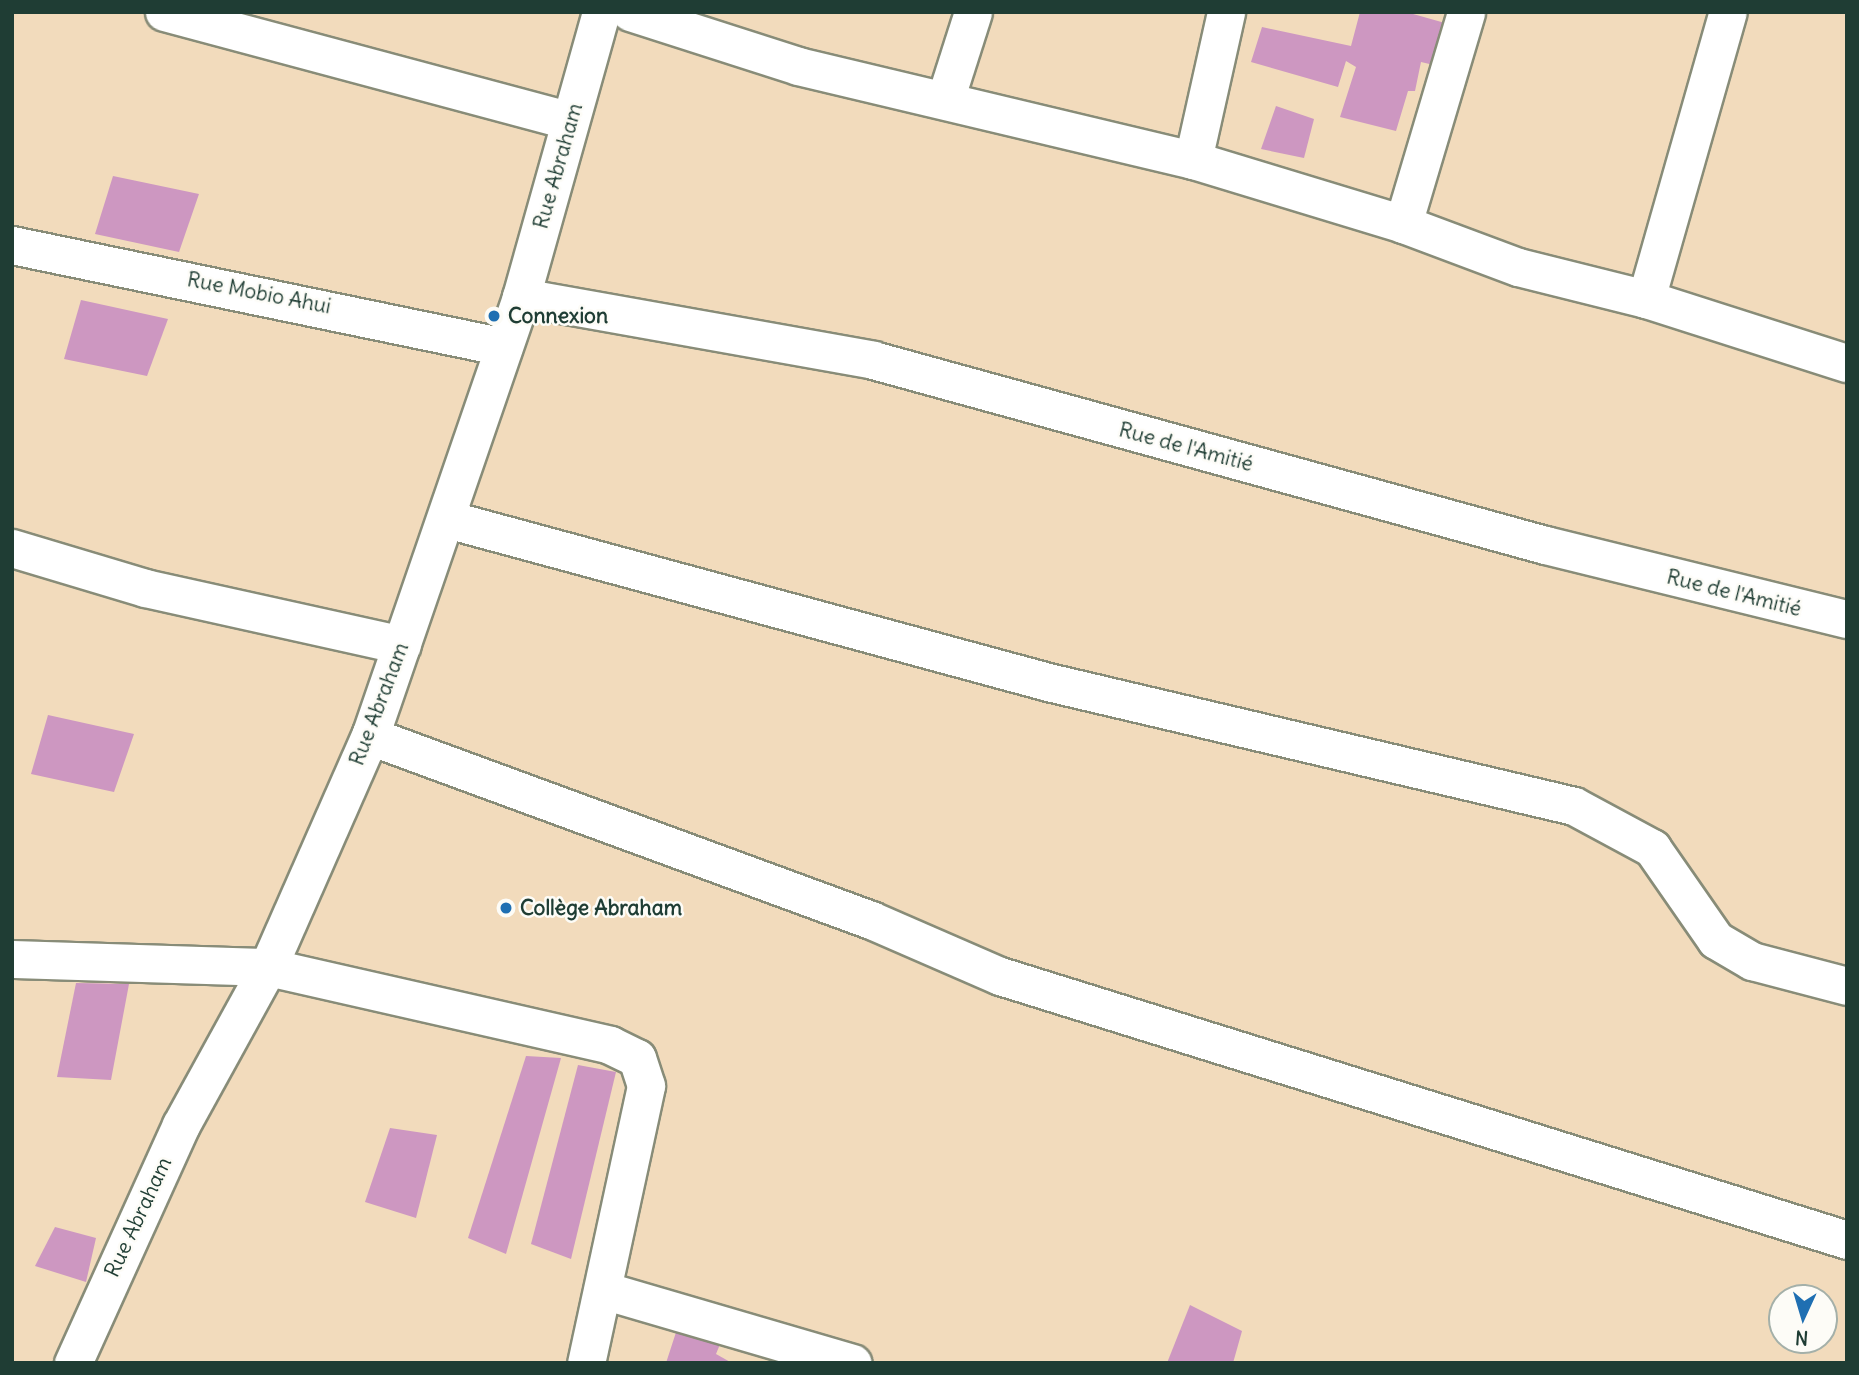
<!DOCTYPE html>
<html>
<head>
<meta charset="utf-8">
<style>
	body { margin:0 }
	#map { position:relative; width:1859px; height:1375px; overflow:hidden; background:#f2dbbc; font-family:Delius,sans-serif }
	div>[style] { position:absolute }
	.building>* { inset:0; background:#cd97c1 }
	.roads { filter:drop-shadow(2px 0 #888c78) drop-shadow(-2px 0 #888c78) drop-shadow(0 2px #888c78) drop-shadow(0 -2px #888c78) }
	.street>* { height:37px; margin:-18.5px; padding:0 18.5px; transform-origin:18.5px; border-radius:18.5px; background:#fff }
	.dots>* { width:19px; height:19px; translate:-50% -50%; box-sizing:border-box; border:4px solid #fdfcf7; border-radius:50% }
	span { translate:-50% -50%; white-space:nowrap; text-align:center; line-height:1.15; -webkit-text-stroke:5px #fdfcf7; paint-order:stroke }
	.street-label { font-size:21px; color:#1f3d34 }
	.poi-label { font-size:21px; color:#1f3d34; font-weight:700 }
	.left { translate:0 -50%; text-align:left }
	.frame { position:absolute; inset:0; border:14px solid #1f3d34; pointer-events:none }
	.north { position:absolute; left:1768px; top:1284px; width:70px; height:70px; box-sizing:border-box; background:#fdfcf7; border:2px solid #a4b0a9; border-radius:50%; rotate:184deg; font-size:19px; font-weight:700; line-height:28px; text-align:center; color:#1f3d34 }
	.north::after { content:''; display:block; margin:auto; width:24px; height:32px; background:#1f6fb2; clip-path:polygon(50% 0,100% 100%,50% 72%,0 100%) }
</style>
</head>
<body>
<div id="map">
	<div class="building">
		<i style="clip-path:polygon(1360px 12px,1406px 12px,1445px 23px,1438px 66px,1421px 62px,1415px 91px,1408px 91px,1396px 131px,1340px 117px,1356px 67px,1346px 61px,1338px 87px,1251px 62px,1262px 27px,1351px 46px)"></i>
		<i style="clip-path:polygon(1276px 106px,1314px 119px,1304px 158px,1261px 149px)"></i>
		<i style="clip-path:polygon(113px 176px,199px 194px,179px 252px,95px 234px)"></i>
		<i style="clip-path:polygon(81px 300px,168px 319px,147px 376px,64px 359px)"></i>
		<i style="clip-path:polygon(48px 715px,134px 734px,114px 792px,31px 774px)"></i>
		<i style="clip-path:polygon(76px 983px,129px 984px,111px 1080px,57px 1077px)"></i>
		<i style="clip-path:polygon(526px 1056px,561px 1058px,506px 1254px,468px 1238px)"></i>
		<i style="clip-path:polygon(578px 1065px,616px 1072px,571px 1259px,531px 1244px)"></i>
		<i style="clip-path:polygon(390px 1128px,437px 1135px,416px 1218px,365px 1202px)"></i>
		<i style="clip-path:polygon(55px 1227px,96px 1238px,86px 1282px,35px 1266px)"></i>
		<i style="clip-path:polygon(1190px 1305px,1242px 1331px,1233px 1363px,1167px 1363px)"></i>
		<i style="clip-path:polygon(680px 1320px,723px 1337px,716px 1354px,732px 1363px,666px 1363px)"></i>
	</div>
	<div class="roads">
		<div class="street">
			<i style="left:164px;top:12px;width:420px;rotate:15deg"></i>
			<i style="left:630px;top:12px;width:176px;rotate:17.8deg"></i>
			<i style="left:798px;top:66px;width:406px;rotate:13.4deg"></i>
			<i style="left:1193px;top:160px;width:220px;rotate:16.9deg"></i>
			<i style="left:1403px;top:224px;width:123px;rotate:20.5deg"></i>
			<i style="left:1518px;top:267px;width:132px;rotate:14deg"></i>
			<i style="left:1646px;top:299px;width:211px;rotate:17.7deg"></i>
			<i style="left:945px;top:100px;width:92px;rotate:-72.3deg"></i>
			<i style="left:1193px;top:160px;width:152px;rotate:-77.4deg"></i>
			<i style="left:1403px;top:224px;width:221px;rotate:-73.4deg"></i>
			<i style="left:12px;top:245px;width:502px;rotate:11.71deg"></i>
			<i style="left:521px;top:297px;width:358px;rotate:10.1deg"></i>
			<i style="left:873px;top:360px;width:697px;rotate:15.39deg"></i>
			<i style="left:1545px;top:545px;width:311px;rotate:13.8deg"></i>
			<i style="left:1646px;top:299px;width:298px;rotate:-74.1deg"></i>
			<i style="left:447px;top:519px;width:623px;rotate:15.17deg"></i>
			<i style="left:1048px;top:682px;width:540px;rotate:13.26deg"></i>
			<i style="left:1574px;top:806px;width:89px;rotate:28.3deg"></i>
			<i style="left:1652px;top:848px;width:112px;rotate:55.2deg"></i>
			<i style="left:1716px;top:940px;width:42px;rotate:30.3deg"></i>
			<i style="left:1752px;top:961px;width:98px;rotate:14.7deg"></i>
			<i style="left:12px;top:548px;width:139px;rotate:16.7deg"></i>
			<i style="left:145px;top:588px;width:263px;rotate:12.5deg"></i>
			<i style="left:370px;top:736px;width:534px;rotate:20.17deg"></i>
			<i style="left:871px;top:920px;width:141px;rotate:23.5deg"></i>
			<i style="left:1000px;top:976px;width:887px;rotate:17.31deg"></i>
			<i style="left:12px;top:959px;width:256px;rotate:1.8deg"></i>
			<i style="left:268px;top:967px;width:351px;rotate:12.8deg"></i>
			<i style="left:610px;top:1045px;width:30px;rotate:26deg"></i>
			<i style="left:637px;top:1058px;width:29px;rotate:72deg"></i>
			<i style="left:646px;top:1086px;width:283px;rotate:102.2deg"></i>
			<i style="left:606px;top:1291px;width:257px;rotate:16.3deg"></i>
			<i style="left:73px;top:1363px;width:261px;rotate:-65.6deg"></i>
			<i style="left:181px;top:1125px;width:180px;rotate:-61.2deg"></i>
			<i style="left:268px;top:967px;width:253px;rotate:-66.2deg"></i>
			<i style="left:370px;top:736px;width:464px;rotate:-71deg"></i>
			<i style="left:521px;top:297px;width:296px;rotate:-74.3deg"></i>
		</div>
	</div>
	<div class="dots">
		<i style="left:494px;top:316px;background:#1f6fb2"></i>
		<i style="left:506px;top:908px;background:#1f6fb2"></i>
	</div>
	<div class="street-label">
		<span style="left:558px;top:166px;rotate:-74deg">Rue Abraham</span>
		<span style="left:259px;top:293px;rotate:11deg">Rue Mobio Ahui</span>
		<span style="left:1186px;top:447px;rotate:15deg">Rue de l'Amitié</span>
		<span style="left:1734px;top:593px;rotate:14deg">Rue de l'Amitié</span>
		<span style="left:379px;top:704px;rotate:-69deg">Rue Abraham</span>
		<span style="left:138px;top:1217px;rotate:-65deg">Rue Abraham</span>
	</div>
	<div class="poi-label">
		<span class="left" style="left:508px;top:316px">Connexion</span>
		<span class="left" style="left:520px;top:908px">Collège Abraham</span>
	</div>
	<div class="frame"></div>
	<div class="north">N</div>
</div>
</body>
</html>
